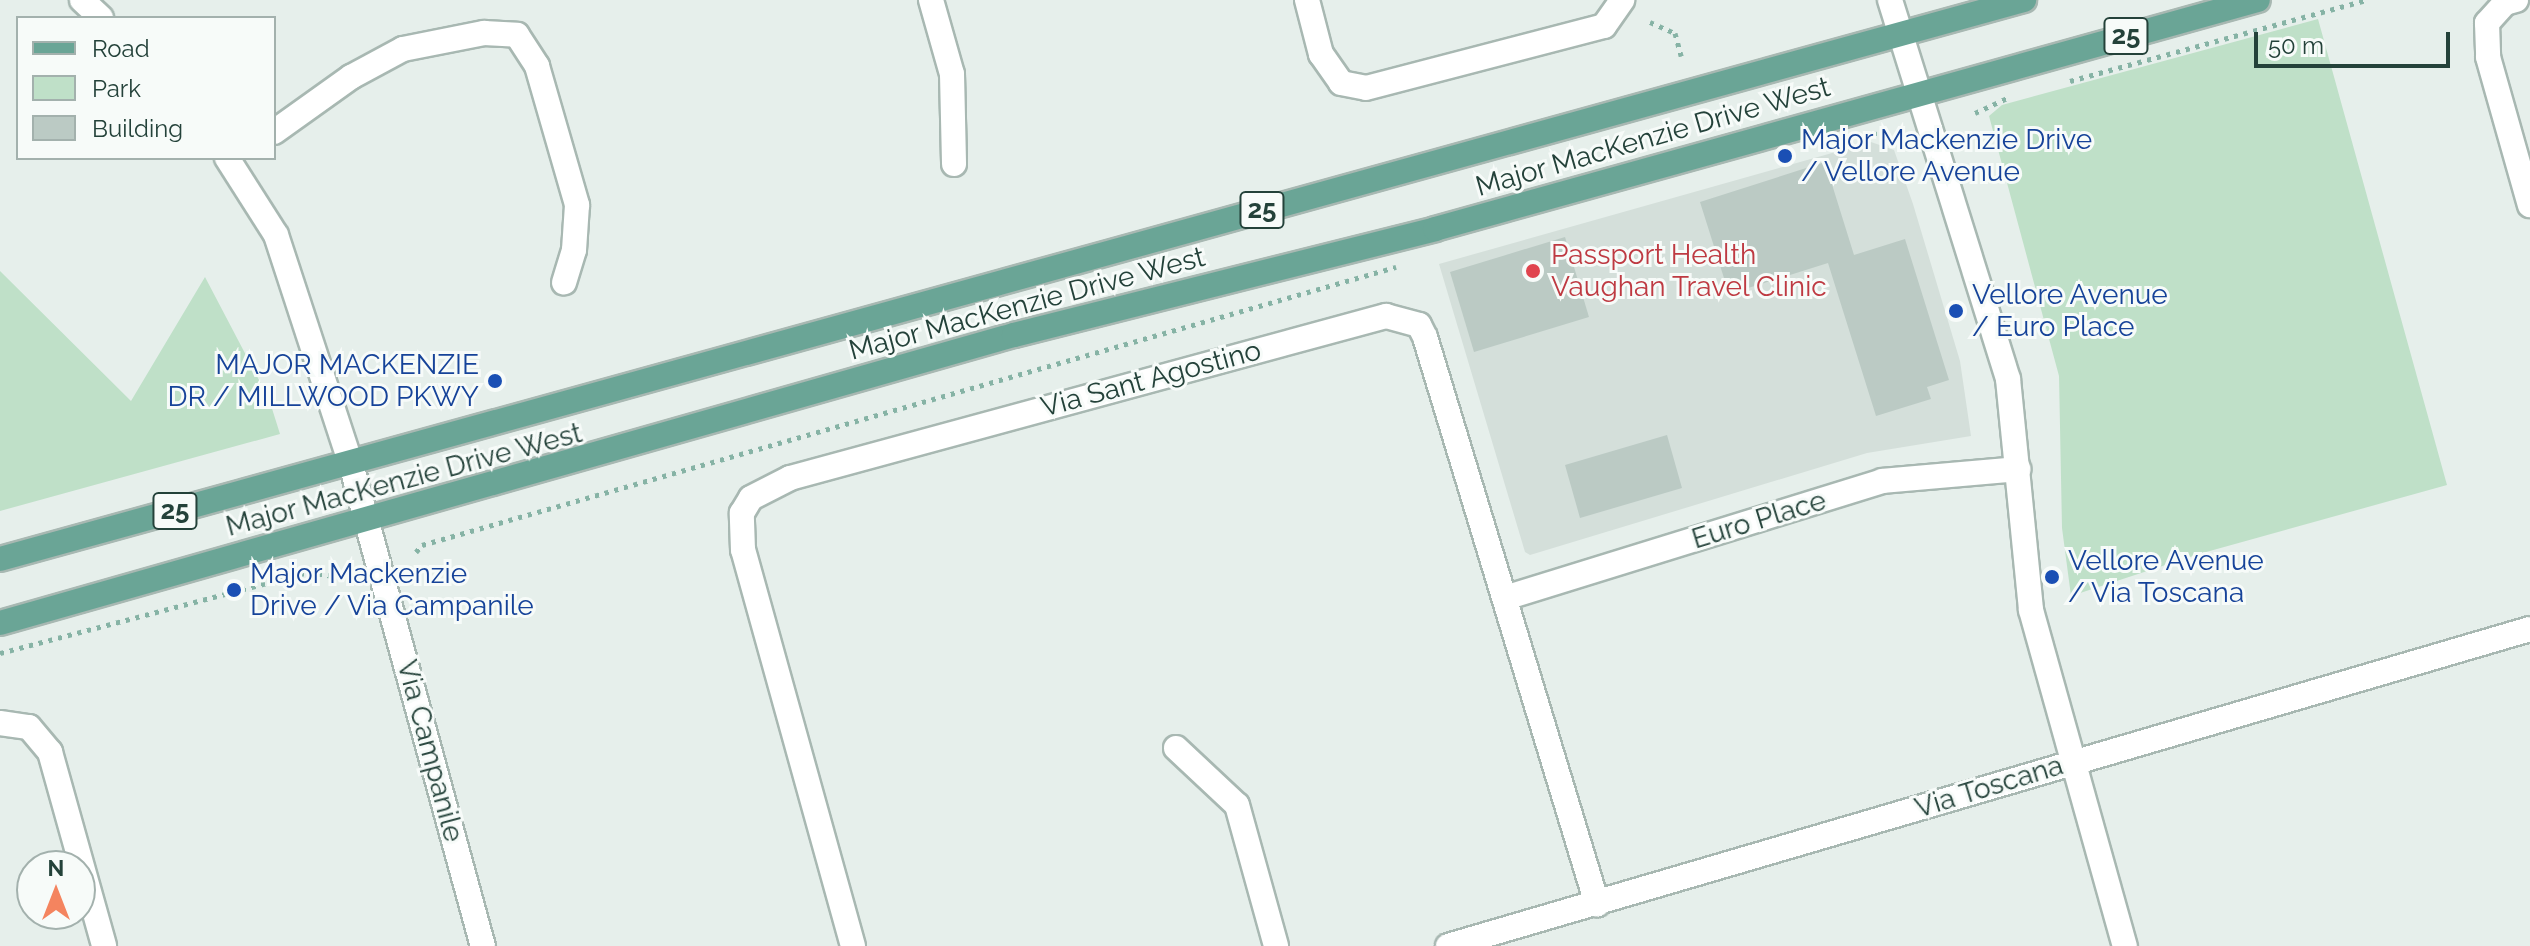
<!DOCTYPE html>
<html>
<head>
<meta charset="utf-8">
<style>
	body { margin:0 }
	#map { position:relative; width:2530px; height:946px; overflow:hidden; background:#e6efeb; font-family:Raleway,sans-serif }
	div>[style] { position:absolute }
	.built>* { inset:0; background:#d4dfda }
	.green>* { inset:0; background:#bfe0c8 }
	.building>* { inset:0; background:#bbcac4 }
	.path>* { height:5px; margin-top:-2.5px; transform-origin:0; background:repeating-linear-gradient(90deg,#86b3a5 0 4px,transparent 0 10px) }
	.roads { filter:drop-shadow(2px 0 #a8b8b2) drop-shadow(-2px 0 #a8b8b2) drop-shadow(0 2px #a8b8b2) drop-shadow(0 -2px #a8b8b2) }
	.street>* { height:24px; margin:-12px; padding:0 12px; transform-origin:12px; border-radius:12px; background:#fff }
	.secondary>* { height:24px; margin:-12px; padding:0 12px; transform-origin:12px; border-radius:12px; background:#fff }
	.primary>* { height:24px; margin:-12px; padding:0 12px; transform-origin:12px; border-radius:12px; background:#6aa596 }
	.dots>* { width:22px; height:22px; translate:-50% -50%; box-sizing:border-box; border:4px solid #f7fbf9; border-radius:50% }
	span { translate:-50% -50%; white-space:nowrap; text-align:center; line-height:1.15; -webkit-text-stroke:6px #f7fbf9; paint-order:stroke }
	.shield-label span { padding:2px 6px; background:#f7fbf9; border:2px solid; border-radius:6px; -webkit-text-stroke-width:0 }
	.shield-label { font-size:26px; color:#24423a; font-weight:700 }
	.street-label { font-size:28px; color:#24423a }
	.transit-label { font-size:28px; color:#164399 }
	.left { translate:0 -50%; text-align:left }
	.right { translate:-100% -50%; text-align:right }
	.health-label { font-size:28px; color:#be3a42 }
	.legend { position:absolute; left:16px; top:16px; width:260px; height:144px; box-sizing:border-box; background:#f7fbf9; border:2px solid #a3b1ad; margin:0; padding:10px 14px; list-style:none; font-size:24px; color:#24423a }
	.legend li { display:flex; align-items:center; gap:16px; height:40px }
	.legend b { width:40px; border:2px solid #a3b1ad }
	.north { position:absolute; left:16px; top:850px; width:80px; height:80px; box-sizing:border-box; background:#f7fbf9; border:2px solid #a3b1ad; border-radius:50%; rotate:0deg; font-size:22px; font-weight:700; line-height:32px; text-align:center; color:#24423a }
	.north::after { content:''; display:block; margin:auto; width:28px; height:36px; background:#f4845f; clip-path:polygon(50% 0,100% 100%,50% 72%,0 100%) }
	.scale { position:absolute; left:2254px; top:32px; width:196px; height:36px; box-sizing:border-box; border:4px solid #24423a; border-top:0; padding-left:10px; font-size:24px; line-height:28px; white-space:nowrap; color:#24423a; -webkit-text-stroke:6px #f7fbf9; paint-order:stroke }
</style>
</head>
<body>
<div id="map">
	<div class="built">
		<i style="clip-path:polygon(1871px 142px,1894px 150px,1913px 204px,1960px 361px,1971px 436px,1867px 453px,1530px 555px,1525px 552px,1439px 264px)"></i>
	</div>
	<div class="green">
		<i style="clip-path:polygon(2318px 19px,2447px 485px,2199px 554px,2071px 596px,2062px 528px,2059px 376px,1989px 116px,2002px 105px)"></i>
		<i style="clip-path:polygon(0 271px,131px 401px,205px 277px,269px 399px,280px 434px,0 511px)"></i>
	</div>
	<div class="building">
		<i style="clip-path:polygon(1825px 162px,1854px 255px,1905px 239px,1949px 380px,1927px 387px,1931px 399px,1876px 416px,1828px 263px,1729px 294px,1700px 202px)"></i>
		<i style="clip-path:polygon(1565px 237px,1589px 317px,1474px 352px,1450px 272px)"></i>
		<i style="clip-path:polygon(1667px 435px,1682px 488px,1580px 518px,1565px 465px)"></i>
	</div>
	<div class="path">
		<i style="left:1650px;top:22px;width:27px;rotate:24deg"></i>
		<i style="left:1675px;top:33px;width:24px;rotate:75deg"></i>
		<i style="left:2070px;top:81px;width:308px;rotate:-15.3deg"></i>
		<i style="left:1975px;top:113px;width:35px;rotate:-25deg"></i>
		<i style="left:1873px;top:133px;width:18px;rotate:16deg"></i>
		<i style="left:416px;top:552px;width:9px;rotate:-49deg"></i>
		<i style="left:422px;top:545px;width:1013px;rotate:-15.93deg"></i>
		<i style="left:0;top:653px;width:318px;rotate:-14.7deg"></i>
		<i style="left:308px;top:572px;width:24px;rotate:9deg"></i>
	</div>
	<div class="roads">
		<div class="street">
			<i style="left:82px;top:0;width:26px;rotate:43deg"></i>
			<i style="left:931px;top:0;width:77px;rotate:74.2deg"></i>
			<i style="left:952px;top:74px;width:90px;rotate:88.7deg"></i>
			<i style="left:1307px;top:0;width:56px;rotate:75.5deg"></i>
			<i style="left:1321px;top:54px;width:35px;rotate:55deg"></i>
			<i style="left:1341px;top:83px;width:25px;rotate:11deg"></i>
			<i style="left:1366px;top:88px;width:246px;rotate:-14.6deg"></i>
			<i style="left:1604px;top:26px;width:32px;rotate:-55deg"></i>
			<i style="left:1890px;top:0;width:397px;rotate:72.7deg"></i>
			<i style="left:2008px;top:379px;width:232px;rotate:84.3deg"></i>
			<i style="left:2031px;top:610px;width:349px;rotate:74.4deg"></i>
			<i style="left:2516px;top:0;width:11px;rotate:165deg"></i>
			<i style="left:2505px;top:3px;width:27px;rotate:132deg"></i>
			<i style="left:2487px;top:23px;width:34px;rotate:88deg"></i>
			<i style="left:2488px;top:57px;width:154px;rotate:74.2deg"></i>
			<i style="left:274px;top:132px;width:95px;rotate:-35.5deg"></i>
			<i style="left:351px;top:77px;width:59px;rotate:-28.3deg"></i>
			<i style="left:403px;top:49px;width:83px;rotate:-11.2deg"></i>
			<i style="left:484px;top:33px;width:33px;rotate:3deg"></i>
			<i style="left:517px;top:35px;width:37px;rotate:57deg"></i>
			<i style="left:537px;top:66px;width:145px;rotate:73.9deg"></i>
			<i style="left:577px;top:205px;width:45px;rotate:93.8deg"></i>
			<i style="left:574px;top:250px;width:34px;rotate:107deg"></i>
			<i style="left:227px;top:158px;width:91px;rotate:57.5deg"></i>
			<i style="left:276px;top:235px;width:241px;rotate:71.9deg"></i>
			<i style="left:1505px;top:598px;width:395px;rotate:-17.2deg"></i>
			<i style="left:1882px;top:481px;width:137px;rotate:-5deg"></i>
			<i style="left:0;top:723px;width:29px;rotate:8deg"></i>
			<i style="left:29px;top:727px;width:33px;rotate:50deg"></i>
			<i style="left:50px;top:752px;width:201px;rotate:74.4deg"></i>
			<i style="left:1176px;top:748px;width:83px;rotate:43.1deg"></i>
			<i style="left:1237px;top:805px;width:146px;rotate:74.5deg"></i>
			<i style="left:853px;top:946px;width:411px;rotate:-105.5deg"></i>
			<i style="left:743px;top:550px;width:37px;rotate:-92deg"></i>
			<i style="left:742px;top:513px;width:17px;rotate:-59deg"></i>
			<i style="left:751px;top:498px;width:44px;rotate:-27.1deg"></i>
			<i style="left:790px;top:478px;width:618px;rotate:-15.21deg"></i>
			<i style="left:1386px;top:316px;width:34px;rotate:15deg"></i>
			<i style="left:1419px;top:325px;width:13px;rotate:63deg"></i>
			<i style="left:1425px;top:337px;width:593px;rotate:73.12deg"></i>
			<i style="left:1448px;top:946px;width:1127px;rotate:-16.33deg"></i>
		</div>
		<div class="secondary">
			<i style="left:351px;top:464px;width:500px;rotate:74.7deg"></i>
		</div>
		<div class="primary">
			<i style="left:0;top:559px;width:2100px;rotate:-15.44deg"></i>
			<i style="left:0;top:623px;width:1054px;rotate:-15.86deg"></i>
			<i style="left:1014px;top:335px;width:434px;rotate:-14.1deg"></i>
			<i style="left:1435px;top:229px;width:854px;rotate:-15.55deg"></i>
		</div>
	</div>
	<div class="dots">
		<i style="left:1785px;top:156px;background:#1a4fb4"></i>
		<i style="left:1533px;top:271px;background:#e0444e"></i>
		<i style="left:1956px;top:311px;background:#1a4fb4"></i>
		<i style="left:495px;top:381px;background:#1a4fb4"></i>
		<i style="left:2052px;top:577px;background:#1a4fb4"></i>
		<i style="left:234px;top:590px;background:#1a4fb4"></i>
	</div>
	<div class="shield-label">
		<span style="left:2126px;top:36px">25</span>
		<span style="left:1262px;top:210px">25</span>
		<span style="left:175px;top:511px">25</span>
	</div>
	<div class="street-label">
		<span style="left:1653px;top:137px;rotate:-16deg">Major MacKenzie Drive West</span>
		<span style="left:1027px;top:304px;rotate:-15deg">Major MacKenzie Drive West</span>
		<span style="left:1151px;top:379px;rotate:-15deg">Via Sant Agostino</span>
		<span style="left:404px;top:480px;rotate:-15deg">Major MacKenzie Drive West</span>
		<span style="left:1759px;top:520px;rotate:-17deg">Euro Place</span>
		<span style="left:430px;top:751px;rotate:75deg">Via Campanile</span>
		<span style="left:1989px;top:787px;rotate:-17deg">Via Toscana</span>
	</div>
	<div class="transit-label">
		<span class="left" style="left:1801px;top:156px">Major Mackenzie Drive<br>/ Vellore Avenue</span>
		<span class="left" style="left:1972px;top:311px">Vellore Avenue<br>/ Euro Place</span>
		<span class="right" style="left:479px;top:381px">MAJOR MACKENZIE<br>DR / MILLWOOD PKWY</span>
		<span class="left" style="left:2068px;top:577px">Vellore Avenue<br>/ Via Toscana</span>
		<span class="left" style="left:250px;top:590px">Major Mackenzie<br>Drive / Via Campanile</span>
	</div>
	<div class="health-label">
		<span class="left" style="left:1551px;top:271px">Passport Health<br>Vaughan Travel Clinic</span>
	</div>
	<ul class="legend">
	<li><b style="height:10px;background:#6aa596"></b>Road</li>
	<li><b style="height:22px;background:#bfe0c8"></b>Park</li>
	<li><b style="height:22px;background:#bbcac4"></b>Building</li>
	</ul>
	<div class="north">N</div>
	<div class="scale">50 m</div>
</div>
</body>
</html>
